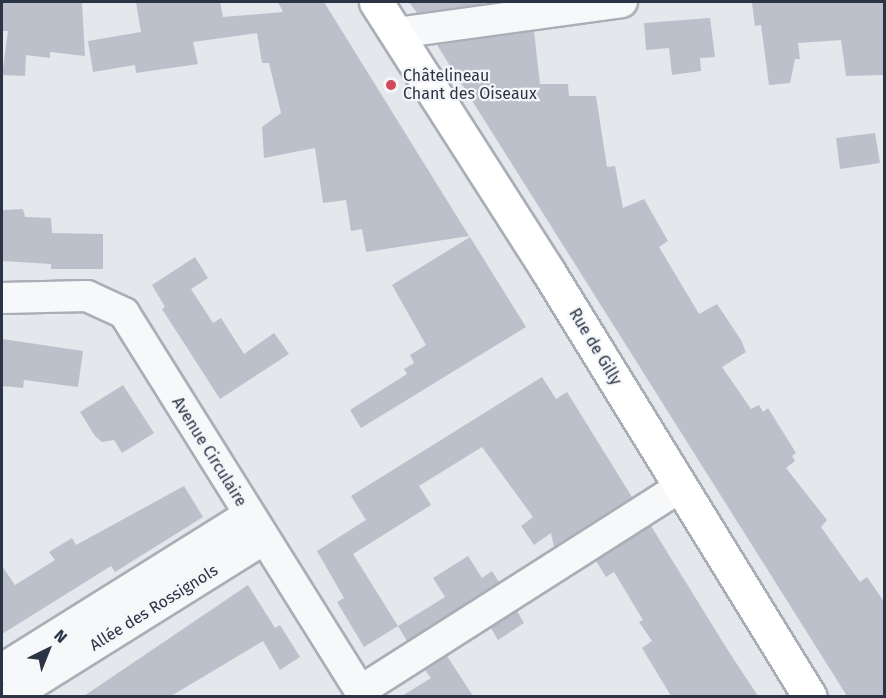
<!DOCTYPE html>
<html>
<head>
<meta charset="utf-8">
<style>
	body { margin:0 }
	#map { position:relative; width:886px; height:698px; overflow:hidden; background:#e4e7ec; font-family:"Fira Sans",sans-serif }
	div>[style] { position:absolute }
	.building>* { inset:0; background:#bbc0ca }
	.roads { filter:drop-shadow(2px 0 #a9aeb7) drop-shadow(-2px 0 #a9aeb7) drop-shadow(0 2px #a9aeb7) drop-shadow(0 -2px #a9aeb7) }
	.minor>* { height:30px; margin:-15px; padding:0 15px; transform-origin:15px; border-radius:15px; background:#f7f8fa }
	.primary>* { height:33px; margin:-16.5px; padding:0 16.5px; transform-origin:16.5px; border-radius:16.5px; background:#fff }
	.dots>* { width:16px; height:16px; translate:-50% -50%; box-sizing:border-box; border:3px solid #f4f6f9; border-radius:50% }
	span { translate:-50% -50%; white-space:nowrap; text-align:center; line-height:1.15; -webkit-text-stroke:4.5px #f4f6f9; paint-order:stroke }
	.poi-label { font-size:16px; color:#2b3445 }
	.left { translate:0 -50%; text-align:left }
	.street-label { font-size:16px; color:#2b3445 }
	.frame { position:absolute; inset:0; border:3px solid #2b3445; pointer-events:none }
	.north { position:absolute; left:18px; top:620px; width:60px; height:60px; -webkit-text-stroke:4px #f4f6f9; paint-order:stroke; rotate:43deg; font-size:16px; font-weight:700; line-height:24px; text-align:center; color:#2b3445 }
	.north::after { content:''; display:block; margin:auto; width:21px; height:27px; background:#2b3445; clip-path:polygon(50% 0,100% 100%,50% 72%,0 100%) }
</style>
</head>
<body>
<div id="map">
	<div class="building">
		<i style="clip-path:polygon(2px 2px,82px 2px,85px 56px,50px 52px,50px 58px,26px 55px,25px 76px,2px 75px,8px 31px,2px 31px)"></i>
		<i style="clip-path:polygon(136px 2px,220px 2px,223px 17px,283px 12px,278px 2px,324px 2px,469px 236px,366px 252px,362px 229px,351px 231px,346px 200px,323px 203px,315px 148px,264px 158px,262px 127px,281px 113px,269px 63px,262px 63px,257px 33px,193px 42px,198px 64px,136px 73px,135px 65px,93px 72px,88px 41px,141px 32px)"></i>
		<i style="clip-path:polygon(409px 2px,482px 2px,483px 4px,417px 13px)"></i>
		<i style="clip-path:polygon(767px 2px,885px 2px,885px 75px,846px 76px,841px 40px,798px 43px,800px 59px,795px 59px,790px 83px,769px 85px,761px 25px,755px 26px,752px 3px)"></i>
		<i style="clip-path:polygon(710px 18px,715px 57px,700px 58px,701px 71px,672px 75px,669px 48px,646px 50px,644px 23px)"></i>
		<i style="clip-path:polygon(534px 31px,540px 84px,568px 84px,569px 96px,596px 96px,607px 167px,615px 166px,623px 208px,644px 199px,668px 241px,659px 247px,699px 314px,717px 304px,741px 340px,746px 352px,722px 367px,751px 409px,759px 405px,763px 412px,768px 408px,796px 453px,792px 456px,795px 461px,786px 468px,827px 520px,821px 527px,860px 582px,867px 577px,885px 603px,885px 696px,847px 696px,437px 45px)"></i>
		<i style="clip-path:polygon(875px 133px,880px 163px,840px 169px,836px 138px)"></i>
		<i style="clip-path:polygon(23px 209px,25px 217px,51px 218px,52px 233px,103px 234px,103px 269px,51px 269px,51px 264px,2px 261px,2px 210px)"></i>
		<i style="clip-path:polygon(470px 237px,526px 327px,361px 428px,350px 410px,407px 374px,404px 369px,414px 363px,410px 355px,426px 345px,392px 285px)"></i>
		<i style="clip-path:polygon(195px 257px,208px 278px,191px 289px,213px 323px,221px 318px,244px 354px,274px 333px,289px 354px,220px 399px,162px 309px,165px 307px,152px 285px)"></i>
		<i style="clip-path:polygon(2px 339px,83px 351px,78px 387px,24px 380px,23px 388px,2px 386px)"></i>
		<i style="clip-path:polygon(542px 377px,556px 399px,567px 392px,632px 497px,554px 547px,551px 533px,534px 545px,521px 526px,533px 517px,482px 447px,419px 486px,431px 505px,353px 554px,398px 626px,364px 647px,337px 602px,344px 598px,317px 551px,366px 520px,351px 496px)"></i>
		<i style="clip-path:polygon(123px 385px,154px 433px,122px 453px,114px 440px,102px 442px,95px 436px,80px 412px)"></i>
		<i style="clip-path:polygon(184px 486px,203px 517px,115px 572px,111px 566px,2px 634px,2px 566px,15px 585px,55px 560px,49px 552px,72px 538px,76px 545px)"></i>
		<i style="clip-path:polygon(651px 526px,729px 652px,758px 696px,671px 696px,642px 648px,652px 641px,639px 622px,643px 620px,614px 572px,606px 577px,596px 561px)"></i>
		<i style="clip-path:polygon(468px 556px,482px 578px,492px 571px,499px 582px,407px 641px,398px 626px,445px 597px,433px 578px)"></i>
		<i style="clip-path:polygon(248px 585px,275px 628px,280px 625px,300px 657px,280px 670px,263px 641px,171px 696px,84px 696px)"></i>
		<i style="clip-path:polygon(517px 611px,524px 623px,498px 640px,491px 628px)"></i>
		<i style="clip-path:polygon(447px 656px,473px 696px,402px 696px,431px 678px,425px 670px)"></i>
	</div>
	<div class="roads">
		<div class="minor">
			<i style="left:396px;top:33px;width:228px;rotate:-7.8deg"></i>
			<i style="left:2px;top:298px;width:85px;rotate:-1.3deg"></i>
			<i style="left:87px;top:296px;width:41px;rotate:24.7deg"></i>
			<i style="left:124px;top:313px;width:451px;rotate:58deg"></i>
			<i style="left:2px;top:669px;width:290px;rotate:-32deg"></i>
			<i style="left:360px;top:691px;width:379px;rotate:-32.5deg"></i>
			<i style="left:13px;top:696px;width:296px;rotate:-32deg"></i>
		</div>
		<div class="primary">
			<i style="left:376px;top:2px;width:319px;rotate:57.4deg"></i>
			<i style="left:548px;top:271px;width:499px;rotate:58.4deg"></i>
		</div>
	</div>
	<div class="dots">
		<i style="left:391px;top:85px;background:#d1495b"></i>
	</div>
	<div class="poi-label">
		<span class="left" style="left:403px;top:85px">Châtelineau<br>Chant des Oiseaux</span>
	</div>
	<div class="street-label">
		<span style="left:595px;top:347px;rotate:59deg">Rue de Gilly</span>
		<span style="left:209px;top:452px;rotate:58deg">Avenue Circulaire</span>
		<span style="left:154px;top:608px;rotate:-32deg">Allée des Rossignols</span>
	</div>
	<div class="frame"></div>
	<div class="north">N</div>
</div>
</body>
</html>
